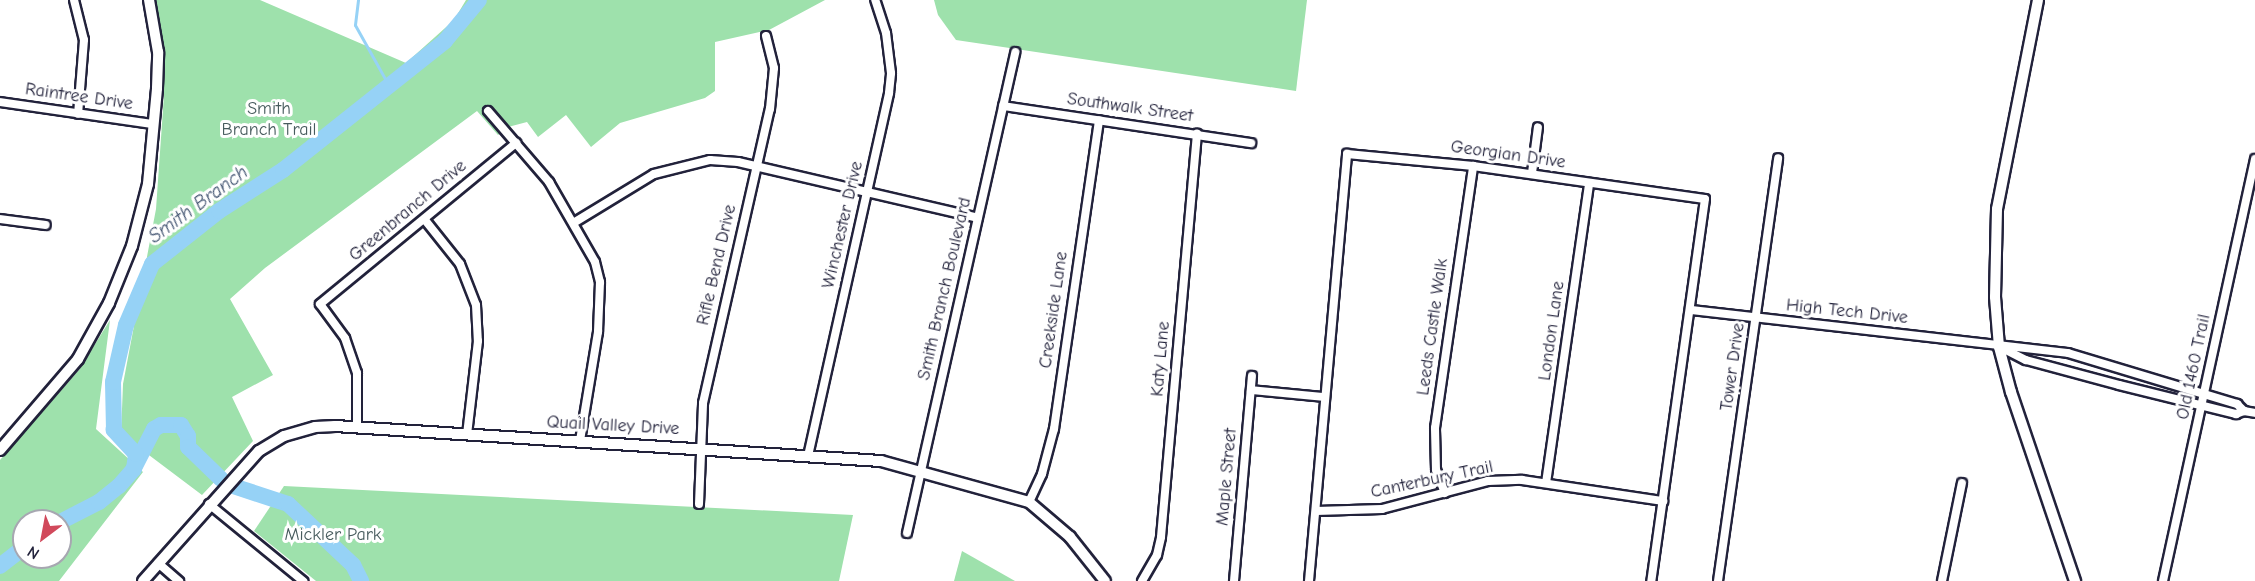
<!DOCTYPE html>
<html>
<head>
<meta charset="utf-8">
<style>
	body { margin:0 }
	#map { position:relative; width:2255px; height:581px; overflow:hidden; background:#fff; font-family:"Comic Neue",sans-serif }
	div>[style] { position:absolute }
	.green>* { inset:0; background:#9ee1ac }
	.stream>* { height:3px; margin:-1.5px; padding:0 1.5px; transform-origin:1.5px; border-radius:1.5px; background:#96d2f6 }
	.river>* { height:16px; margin:-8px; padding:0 8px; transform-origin:8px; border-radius:8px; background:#96d2f6 }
	.roads { filter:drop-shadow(2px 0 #22223b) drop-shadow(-2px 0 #22223b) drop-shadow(0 2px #22223b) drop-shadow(0 -2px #22223b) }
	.street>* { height:8px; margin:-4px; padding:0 4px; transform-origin:4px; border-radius:4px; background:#fff }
	.secondary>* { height:10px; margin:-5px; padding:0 5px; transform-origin:5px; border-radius:5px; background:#fff }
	span { translate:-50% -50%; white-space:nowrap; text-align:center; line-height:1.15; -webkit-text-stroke:6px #fff; paint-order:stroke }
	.street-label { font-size:18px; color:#22223b }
	.park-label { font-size:18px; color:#475b5d }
	.water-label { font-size:20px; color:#455773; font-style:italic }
	.north { position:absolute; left:12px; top:509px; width:60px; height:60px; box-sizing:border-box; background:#fff; border:2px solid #a7a7b1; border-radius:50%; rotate:212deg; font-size:16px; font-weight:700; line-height:24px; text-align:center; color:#22223b }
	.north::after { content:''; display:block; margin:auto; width:21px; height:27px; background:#d1495b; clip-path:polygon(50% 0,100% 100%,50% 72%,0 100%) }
</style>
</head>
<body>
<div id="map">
	<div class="green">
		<i style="clip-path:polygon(154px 0,260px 0,406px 63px,454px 20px,466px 0,825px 0,769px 30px,715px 42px,715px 91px,705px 98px,620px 123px,591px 147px,566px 115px,538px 137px,527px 122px,508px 127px,498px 135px,477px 111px,265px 268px,230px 299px,273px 375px,232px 397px,253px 441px,202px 495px,121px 434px,123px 384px,156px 209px,164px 95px)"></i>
		<i style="clip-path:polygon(934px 0,1307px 0,1296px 91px,956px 40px,938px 15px)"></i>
		<i style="clip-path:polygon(evenodd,110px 320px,96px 429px,143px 472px,59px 581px,0 581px,0 460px,79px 370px,110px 320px,24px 521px,60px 521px,60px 557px,24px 557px,24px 521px)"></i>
		<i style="clip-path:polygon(284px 486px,853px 515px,839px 581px,316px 581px,254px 531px)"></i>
		<i style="clip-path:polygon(962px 551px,1015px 581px,954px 581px)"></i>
	</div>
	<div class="stream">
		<i style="left:358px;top:0;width:25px;rotate:97deg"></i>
		<i style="left:355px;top:25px;width:68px;rotate:60.8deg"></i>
	</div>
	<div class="river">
		<i style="left:134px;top:468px;width:44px;rotate:-62.9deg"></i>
		<i style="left:154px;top:429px;width:8px;rotate:-30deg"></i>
		<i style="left:161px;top:425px;width:20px"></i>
		<i style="left:181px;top:425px;width:13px;rotate:58deg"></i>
		<i style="left:188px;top:436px;width:11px;rotate:90deg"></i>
		<i style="left:188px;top:447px;width:46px;rotate:44.1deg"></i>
		<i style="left:233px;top:486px;width:58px;rotate:18.1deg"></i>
		<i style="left:288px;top:504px;width:89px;rotate:43.2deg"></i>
		<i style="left:353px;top:565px;width:18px;rotate:63deg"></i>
		<i style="left:60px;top:522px;width:44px;rotate:-27.1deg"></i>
		<i style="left:99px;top:502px;width:26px;rotate:-39deg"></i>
		<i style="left:119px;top:486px;width:23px;rotate:-49deg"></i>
		<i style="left:134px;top:469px;width:15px;rotate:-82deg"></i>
		<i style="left:136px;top:454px;width:33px;rotate:-133deg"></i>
		<i style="left:114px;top:430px;width:48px;rotate:-91.2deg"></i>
		<i style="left:113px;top:382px;width:58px;rotate:-77.2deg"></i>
		<i style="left:126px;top:325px;width:66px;rotate:-66.9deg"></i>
		<i style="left:152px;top:264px;width:85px;rotate:-38.3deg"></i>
		<i style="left:219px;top:211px;width:76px;rotate:-32.6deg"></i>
		<i style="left:283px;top:170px;width:207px;rotate:-38.5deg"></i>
		<i style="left:445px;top:41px;width:53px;rotate:-50.3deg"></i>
		<i style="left:0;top:566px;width:31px;rotate:-38deg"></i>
	</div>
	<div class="roads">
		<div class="street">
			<i style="left:74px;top:0;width:41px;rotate:76deg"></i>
			<i style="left:84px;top:40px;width:74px;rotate:94.6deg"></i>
			<i style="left:0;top:102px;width:155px;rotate:8.2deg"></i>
			<i style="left:1003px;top:106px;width:251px;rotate:8.5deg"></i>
			<i style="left:488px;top:111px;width:94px;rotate:49.3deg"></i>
			<i style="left:549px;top:182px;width:92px;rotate:60.1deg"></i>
			<i style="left:595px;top:262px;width:21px;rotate:76deg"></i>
			<i style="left:600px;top:282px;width:50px;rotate:92.3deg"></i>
			<i style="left:598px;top:332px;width:110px;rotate:99.4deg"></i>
			<i style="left:1532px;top:173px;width:46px;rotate:-82.6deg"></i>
			<i style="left:0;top:219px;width:46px;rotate:7.4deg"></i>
			<i style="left:425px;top:220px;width:56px;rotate:51.5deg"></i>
			<i style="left:460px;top:264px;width:44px;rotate:68.7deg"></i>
			<i style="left:476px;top:305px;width:36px;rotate:87deg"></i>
			<i style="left:478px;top:341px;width:94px;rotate:96.7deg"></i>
			<i style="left:575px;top:222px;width:92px;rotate:-31.3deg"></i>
			<i style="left:654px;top:174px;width:58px;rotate:-14deg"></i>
			<i style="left:710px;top:160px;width:28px;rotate:4deg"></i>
			<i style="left:738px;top:162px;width:246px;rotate:13.1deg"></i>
			<i style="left:1691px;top:310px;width:379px;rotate:6.5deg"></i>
			<i style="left:2068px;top:353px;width:177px;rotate:16.8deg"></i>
			<i style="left:2237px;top:404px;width:10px;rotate:45deg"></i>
			<i style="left:2000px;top:347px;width:29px;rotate:27deg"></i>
			<i style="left:2026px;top:360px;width:96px;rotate:15deg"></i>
			<i style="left:2119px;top:385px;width:121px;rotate:13.9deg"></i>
			<i style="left:2236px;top:414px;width:9px;rotate:-21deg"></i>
			<i style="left:1251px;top:390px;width:73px;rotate:5.5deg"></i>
			<i style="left:2244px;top:411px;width:11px;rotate:10deg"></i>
			<i style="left:357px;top:427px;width:54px;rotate:-90deg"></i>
			<i style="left:357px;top:373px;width:37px;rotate:-109deg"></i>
			<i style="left:345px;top:338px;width:42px;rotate:-126.3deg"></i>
			<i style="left:320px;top:304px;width:254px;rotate:-39.4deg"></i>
			<i style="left:808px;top:456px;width:372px;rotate:-77.4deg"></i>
			<i style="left:889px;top:93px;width:20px;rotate:-84deg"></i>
			<i style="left:891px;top:73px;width:40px;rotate:-97.1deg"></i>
			<i style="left:886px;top:33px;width:35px;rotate:-108deg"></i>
			<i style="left:1546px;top:483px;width:303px;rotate:-81.8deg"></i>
			<i style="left:1445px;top:493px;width:25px;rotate:-111deg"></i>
			<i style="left:1436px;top:470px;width:42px;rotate:-91.4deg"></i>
			<i style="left:1435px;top:428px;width:265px;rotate:-81.7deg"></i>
			<i style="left:1029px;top:502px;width:31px;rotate:-65deg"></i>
			<i style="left:1042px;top:474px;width:47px;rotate:-75.1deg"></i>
			<i style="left:1054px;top:429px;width:312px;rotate:-81.7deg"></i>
			<i style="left:209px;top:504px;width:122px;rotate:39.3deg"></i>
			<i style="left:699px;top:504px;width:101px;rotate:-87.7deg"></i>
			<i style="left:703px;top:403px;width:302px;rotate:-77.2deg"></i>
			<i style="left:770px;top:109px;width:41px;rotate:-84.4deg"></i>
			<i style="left:774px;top:68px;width:33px;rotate:-104deg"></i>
			<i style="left:1316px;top:511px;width:66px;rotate:-1.7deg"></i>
			<i style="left:1382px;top:509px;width:110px;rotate:-14.8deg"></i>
			<i style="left:1488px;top:481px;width:34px;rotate:-2deg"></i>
			<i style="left:1522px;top:480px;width:143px;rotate:8.5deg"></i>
			<i style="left:907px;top:533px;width:493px;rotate:-77.3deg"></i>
			<i style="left:158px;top:563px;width:28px;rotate:41deg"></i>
			<i style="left:1142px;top:581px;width:30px;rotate:-60deg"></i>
			<i style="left:1157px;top:555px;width:18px;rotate:-77deg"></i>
			<i style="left:1161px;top:537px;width:405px;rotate:-84.9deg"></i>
			<i style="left:1234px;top:581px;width:206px;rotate:-85deg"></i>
			<i style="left:1309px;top:581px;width:429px;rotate:-84.9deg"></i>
			<i style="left:1347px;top:154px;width:127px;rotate:5.4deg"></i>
			<i style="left:1473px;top:166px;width:234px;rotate:8.1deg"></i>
			<i style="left:1705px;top:199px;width:386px;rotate:98deg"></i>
			<i style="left:1718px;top:581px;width:427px;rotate:-81.9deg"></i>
			<i style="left:1942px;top:581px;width:100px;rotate:-78.5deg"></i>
			<i style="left:2163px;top:581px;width:432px;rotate:-77.7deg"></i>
		</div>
		<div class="secondary">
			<i style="left:2038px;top:0;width:213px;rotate:101.1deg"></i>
			<i style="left:1997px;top:209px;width:88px;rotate:91.3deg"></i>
			<i style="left:1995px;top:297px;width:50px;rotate:85.4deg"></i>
			<i style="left:1999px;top:347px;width:47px;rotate:75.1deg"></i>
			<i style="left:2011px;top:392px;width:200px;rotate:71.3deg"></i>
			<i style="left:0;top:450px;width:120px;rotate:-49.4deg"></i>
			<i style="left:78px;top:359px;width:64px;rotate:-61deg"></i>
			<i style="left:109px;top:303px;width:61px;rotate:-68deg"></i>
			<i style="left:132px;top:246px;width:64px;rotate:-75.5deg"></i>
			<i style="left:148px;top:184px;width:96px;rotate:-84.6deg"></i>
			<i style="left:157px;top:88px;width:36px;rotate:-88deg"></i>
			<i style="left:158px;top:52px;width:53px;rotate:-99.8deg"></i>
			<i style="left:143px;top:581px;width:174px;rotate:-48.3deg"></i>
			<i style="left:259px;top:451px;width:29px;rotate:-31deg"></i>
			<i style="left:284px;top:436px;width:32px;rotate:-16deg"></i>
			<i style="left:315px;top:427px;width:20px;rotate:-3deg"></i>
			<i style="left:335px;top:426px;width:547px;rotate:3.67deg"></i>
			<i style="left:881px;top:461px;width:154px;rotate:15.5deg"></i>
			<i style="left:1029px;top:502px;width:54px;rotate:40.5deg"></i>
			<i style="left:1070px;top:537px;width:56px;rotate:51.5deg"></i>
		</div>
	</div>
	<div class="street-label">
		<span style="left:79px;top:97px;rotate:8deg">Raintree Drive</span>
		<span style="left:1130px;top:108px;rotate:8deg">Southwalk Street</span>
		<span style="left:1508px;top:155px;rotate:8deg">Georgian Drive</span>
		<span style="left:408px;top:211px;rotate:-40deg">Greenbranch Drive</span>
		<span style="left:843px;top:225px;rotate:-77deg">Winchester Drive</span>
		<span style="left:717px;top:265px;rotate:-77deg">Rifle Bend Drive</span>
		<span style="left:945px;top:289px;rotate:-77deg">Smith Branch Boulevard</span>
		<span style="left:1054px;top:310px;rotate:-82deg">Creekside Lane</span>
		<span style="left:1847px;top:312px;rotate:6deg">High Tech Drive</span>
		<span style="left:1433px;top:327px;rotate:-82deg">Leeds Castle Walk</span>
		<span style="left:1552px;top:331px;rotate:-82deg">London Lane</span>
		<span style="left:1161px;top:359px;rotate:-85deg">Katy Lane</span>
		<span style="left:1733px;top:367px;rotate:-82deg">Tower Drive</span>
		<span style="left:2194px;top:367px;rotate:-78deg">Old 1460 Trail</span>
		<span style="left:613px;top:426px;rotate:3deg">Quail Valley Drive</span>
		<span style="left:1227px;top:477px;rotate:-85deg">Maple Street</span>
		<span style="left:1432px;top:480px;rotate:-12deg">Canterbury Trail</span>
	</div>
	<div class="park-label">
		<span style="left:269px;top:120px">Smith<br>Branch Trail</span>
		<span style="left:333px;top:535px">Mickler Park</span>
	</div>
	<div class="water-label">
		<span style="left:198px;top:204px;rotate:-36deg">Smith Branch</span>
	</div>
	<div class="north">N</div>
</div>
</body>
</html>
